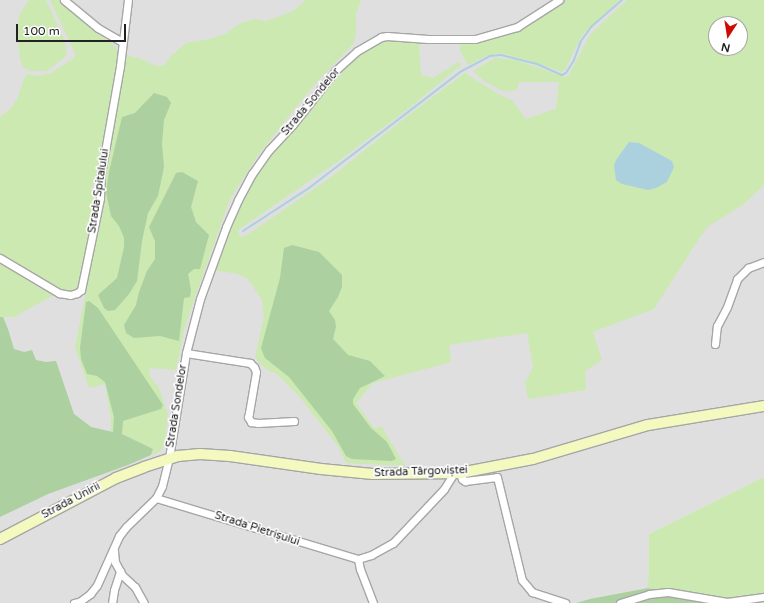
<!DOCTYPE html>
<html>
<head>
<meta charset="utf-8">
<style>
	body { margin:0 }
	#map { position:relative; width:764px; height:603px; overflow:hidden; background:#f2efe9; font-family:"Varela Round",sans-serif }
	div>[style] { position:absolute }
	.residential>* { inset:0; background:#e0dfdf }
	.grass>* { inset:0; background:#cbe9b1 }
	.forest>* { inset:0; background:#acd09f }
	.water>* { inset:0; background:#abd1de }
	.stream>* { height:2px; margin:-1px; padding:0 1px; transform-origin:1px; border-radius:1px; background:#abd1de }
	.roads { filter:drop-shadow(1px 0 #a6a6a6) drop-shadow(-1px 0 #a6a6a6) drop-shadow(0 1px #a6a6a6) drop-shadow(0 -1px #a6a6a6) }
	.minor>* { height:7px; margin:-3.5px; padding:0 3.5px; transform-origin:3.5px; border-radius:3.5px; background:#fff }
	.secondary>* { height:10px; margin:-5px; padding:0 5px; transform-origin:5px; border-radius:5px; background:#f4f9c0 }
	span { translate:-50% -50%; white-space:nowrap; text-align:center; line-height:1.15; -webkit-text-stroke:3.5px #fff; paint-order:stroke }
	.street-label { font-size:11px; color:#222 }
	.north { position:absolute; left:708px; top:16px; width:40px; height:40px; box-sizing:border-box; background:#fff; border:1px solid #a7a7a7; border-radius:50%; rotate:192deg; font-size:11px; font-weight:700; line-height:16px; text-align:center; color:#222 }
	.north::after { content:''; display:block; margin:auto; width:14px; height:18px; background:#ce0b05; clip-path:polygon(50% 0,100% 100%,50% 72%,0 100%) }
	.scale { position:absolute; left:16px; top:24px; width:110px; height:18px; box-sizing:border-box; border:2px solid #222; border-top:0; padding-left:5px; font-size:12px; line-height:14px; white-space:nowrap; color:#222; -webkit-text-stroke:3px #fff; paint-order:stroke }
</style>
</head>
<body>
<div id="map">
	<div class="residential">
		<i style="clip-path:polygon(evenodd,0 0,764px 0,764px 477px,649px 534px,648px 588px,576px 603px,0 603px,0 0,716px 24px,740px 24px,740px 48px,716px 48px,716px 24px)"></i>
	</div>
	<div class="grass">
		<i style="clip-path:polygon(29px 0,46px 0,64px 39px,67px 53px,64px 58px,47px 71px,30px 71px,24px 68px,20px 60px,17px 32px,19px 15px)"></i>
		<i style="clip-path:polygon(50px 0,61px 0,85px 24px,115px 46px,118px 53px,106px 129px,95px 180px,91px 188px,93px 196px,96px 201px,79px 285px,75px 290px,69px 292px,63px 291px,0 254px,0 117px,9px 110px,17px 100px,24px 78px,28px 74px,38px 76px,51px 73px,74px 58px,75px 53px)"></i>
		<i style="clip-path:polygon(306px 0,361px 0,356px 14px,356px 34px,354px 43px,314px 85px,258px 155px,230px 199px,185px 326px,176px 370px,150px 368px,149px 375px,159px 388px,168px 415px,165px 441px,161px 451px,151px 455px,153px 449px,122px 434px,111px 431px,111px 418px,105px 384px,89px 388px,75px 347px,99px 226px,104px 174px,121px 69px,125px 59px,128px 56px,139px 58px,156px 66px,165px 65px,170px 57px,186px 43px,209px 39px,225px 34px,241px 23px,255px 19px,266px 21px,275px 18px,293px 11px)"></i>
		<i style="clip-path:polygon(562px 0,619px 0,582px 35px,565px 70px,562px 72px,537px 63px,501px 53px,484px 57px,468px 65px,460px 50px,461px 41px,477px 40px,516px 31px,530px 24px)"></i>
		<i style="clip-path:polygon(evenodd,627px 0,764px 0,764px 185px,744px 204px,709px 226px,700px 237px,654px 309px,593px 332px,602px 360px,585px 371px,586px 390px,528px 399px,525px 383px,533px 367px,527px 333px,449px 345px,451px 362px,373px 383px,356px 403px,374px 428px,382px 427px,405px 466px,346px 463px,338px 446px,298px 395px,277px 374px,269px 371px,259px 363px,255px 357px,264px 317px,262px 300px,254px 288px,247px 278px,238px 274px,214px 270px,223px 241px,235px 213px,265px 160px,355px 58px,365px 50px,379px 42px,388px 39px,419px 41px,421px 75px,433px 78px,458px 62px,462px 64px,408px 109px,337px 162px,238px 230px,240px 237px,245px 236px,266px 222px,330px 178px,414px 111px,465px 73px,498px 94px,512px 100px,526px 119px,556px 109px,559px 82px,519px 82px,517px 90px,502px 91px,484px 81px,473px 71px,495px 58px,516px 60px,565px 77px,569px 75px,573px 67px,590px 35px,627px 0,716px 24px,740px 24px,740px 48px,716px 48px,716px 24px)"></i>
		<i style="clip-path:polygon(0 261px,15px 269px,34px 285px,54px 295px,14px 317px,0 317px)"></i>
		<i style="clip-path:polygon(764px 477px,764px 603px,709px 603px,648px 588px,649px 534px)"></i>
	</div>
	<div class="forest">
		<i style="clip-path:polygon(154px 93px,167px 97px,171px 103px,164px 120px,162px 144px,164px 167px,158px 196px,148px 213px,142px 241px,137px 281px,129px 294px,115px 310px,108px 311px,104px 308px,98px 295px,117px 278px,124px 247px,124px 238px,119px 226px,111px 216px,106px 192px,109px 172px,122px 117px,135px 113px)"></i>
		<i style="clip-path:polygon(182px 172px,198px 181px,191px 207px,196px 222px,209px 235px,200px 269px,194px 269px,188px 274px,191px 290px,190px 297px,184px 298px,179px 341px,160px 336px,134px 338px,126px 333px,124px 325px,136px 305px,139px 292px,147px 271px,155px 259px,155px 241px,149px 227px,176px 173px)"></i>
		<i style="clip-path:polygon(292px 245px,319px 252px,342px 275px,342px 287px,338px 297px,329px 311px,335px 320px,336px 327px,333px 339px,348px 355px,370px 361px,385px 376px,360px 388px,353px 399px,353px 404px,371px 428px,387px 442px,396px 459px,392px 461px,352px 459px,346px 456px,332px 431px,289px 377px,265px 358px,261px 348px,280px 278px,284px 248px)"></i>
		<i style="clip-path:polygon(89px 301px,98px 308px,163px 405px,161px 409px,123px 421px,122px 434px,153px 449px,151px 455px,128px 465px,48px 494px,0 517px,0 317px,3px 317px,8px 329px,14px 349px,24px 352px,32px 350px,36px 360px,46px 362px,56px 361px,74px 414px,91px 427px,113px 432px,114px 417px,105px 382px,97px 376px,87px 374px,81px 359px,80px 348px,86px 302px)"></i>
		<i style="clip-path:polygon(648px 588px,709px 603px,576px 603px,590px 599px)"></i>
	</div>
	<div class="water">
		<i style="clip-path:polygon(629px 142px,639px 143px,672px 161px,674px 167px,667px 182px,656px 188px,648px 190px,622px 184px,616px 180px,614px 166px,616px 160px)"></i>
	</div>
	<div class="stream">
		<i style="left:243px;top:231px;width:79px;rotate:-33.1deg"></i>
		<i style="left:309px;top:188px;width:190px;rotate:-37.5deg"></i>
		<i style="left:460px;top:72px;width:34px;rotate:-28deg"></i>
		<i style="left:490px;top:56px;width:11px;rotate:-5deg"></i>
		<i style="left:501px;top:55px;width:37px;rotate:14deg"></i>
		<i style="left:537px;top:64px;width:27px;rotate:24deg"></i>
		<i style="left:562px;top:75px;width:4px;rotate:-27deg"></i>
		<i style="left:566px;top:73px;width:15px;rotate:-58deg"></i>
		<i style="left:574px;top:60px;width:20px;rotate:-70deg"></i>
		<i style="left:581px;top:41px;width:17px;rotate:-54deg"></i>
		<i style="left:591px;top:27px;width:41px;rotate:-41.1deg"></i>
	</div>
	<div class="roads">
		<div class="minor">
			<i style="left:64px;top:0;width:44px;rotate:39.5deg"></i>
			<i style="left:98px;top:28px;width:28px;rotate:30deg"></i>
			<i style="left:0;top:258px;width:69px;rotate:30.7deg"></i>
			<i style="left:59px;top:293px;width:11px;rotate:10deg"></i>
			<i style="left:70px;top:295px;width:7px;rotate:-16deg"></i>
			<i style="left:77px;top:293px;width:5px;rotate:-37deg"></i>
			<i style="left:81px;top:290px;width:94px;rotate:-78.3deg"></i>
			<i style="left:100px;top:198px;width:24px;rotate:-88deg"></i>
			<i style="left:101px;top:174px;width:110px;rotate:-80deg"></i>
			<i style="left:120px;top:66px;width:66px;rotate:-83.1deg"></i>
			<i style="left:715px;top:344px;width:18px;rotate:-84deg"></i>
			<i style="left:717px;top:326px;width:21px;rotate:-62deg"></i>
			<i style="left:727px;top:307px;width:30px;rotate:-70deg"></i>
			<i style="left:737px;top:279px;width:16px;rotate:-45deg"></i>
			<i style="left:748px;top:268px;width:17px;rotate:-21deg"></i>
			<i style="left:186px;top:353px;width:65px;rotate:8.9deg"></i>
			<i style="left:250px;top:363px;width:6px;rotate:45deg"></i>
			<i style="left:254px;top:367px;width:5px;rotate:68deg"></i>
			<i style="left:256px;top:372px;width:42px;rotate:99.7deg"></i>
			<i style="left:249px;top:413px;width:4px;rotate:104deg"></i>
			<i style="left:248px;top:417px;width:6px;rotate:59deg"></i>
			<i style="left:251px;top:422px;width:7px;rotate:8deg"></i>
			<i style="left:258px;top:423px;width:36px;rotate:-3deg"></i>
			<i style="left:460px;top:473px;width:6px;rotate:72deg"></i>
			<i style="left:462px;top:479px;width:4px;rotate:34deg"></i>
			<i style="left:465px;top:481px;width:32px;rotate:-7deg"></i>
			<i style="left:497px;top:477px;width:106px;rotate:76.4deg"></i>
			<i style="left:522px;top:580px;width:16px;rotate:50deg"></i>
			<i style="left:532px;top:592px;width:35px;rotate:18deg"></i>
			<i style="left:156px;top:498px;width:211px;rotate:16.8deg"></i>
			<i style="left:358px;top:559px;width:14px;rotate:-17deg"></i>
			<i style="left:371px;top:555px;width:25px;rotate:-29deg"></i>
			<i style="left:393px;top:543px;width:74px;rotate:-46.6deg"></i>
			<i style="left:444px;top:489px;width:19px;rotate:-58deg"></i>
			<i style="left:114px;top:551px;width:11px;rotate:85deg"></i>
			<i style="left:115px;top:562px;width:15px;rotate:62deg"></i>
			<i style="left:122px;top:575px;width:18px;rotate:43deg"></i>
			<i style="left:135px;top:587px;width:18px;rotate:61deg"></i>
			<i style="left:358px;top:559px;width:10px;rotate:79deg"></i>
			<i style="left:360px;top:569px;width:36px;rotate:69deg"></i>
			<i style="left:74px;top:603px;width:5px;rotate:-11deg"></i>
			<i style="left:79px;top:602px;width:14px;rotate:-36deg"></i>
			<i style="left:90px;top:594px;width:11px;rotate:-52deg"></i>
			<i style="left:97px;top:585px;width:54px;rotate:-65.8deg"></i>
			<i style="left:119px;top:536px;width:11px;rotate:-52deg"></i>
			<i style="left:126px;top:527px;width:42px;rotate:-44deg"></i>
			<i style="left:156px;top:498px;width:13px;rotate:-63deg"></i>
			<i style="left:162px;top:486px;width:29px;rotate:-76deg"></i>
			<i style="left:169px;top:458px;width:106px;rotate:-80.8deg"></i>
			<i style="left:186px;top:353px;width:56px;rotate:-75.5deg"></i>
			<i style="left:200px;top:299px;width:77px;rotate:-70.1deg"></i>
			<i style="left:226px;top:227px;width:30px;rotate:-66deg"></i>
			<i style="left:238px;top:200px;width:30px;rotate:-62deg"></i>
			<i style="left:252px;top:174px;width:29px;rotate:-55deg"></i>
			<i style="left:269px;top:150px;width:35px;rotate:-47deg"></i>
			<i style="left:293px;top:124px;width:69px;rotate:-51.5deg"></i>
			<i style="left:336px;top:70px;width:28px;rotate:-42deg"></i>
			<i style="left:357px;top:51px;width:28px;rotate:-30deg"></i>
			<i style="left:381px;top:37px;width:6px;rotate:-9deg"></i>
			<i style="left:387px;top:36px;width:41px;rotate:4.2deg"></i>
			<i style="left:428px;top:39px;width:47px"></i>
			<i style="left:475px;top:39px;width:44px;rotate:-15.9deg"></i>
			<i style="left:517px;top:27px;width:50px;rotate:-32.7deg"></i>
			<i style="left:112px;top:603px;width:13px;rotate:-81deg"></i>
			<i style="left:114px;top:590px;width:20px;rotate:-72deg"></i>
			<i style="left:620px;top:603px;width:30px;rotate:-17deg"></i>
			<i style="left:649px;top:594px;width:19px;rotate:-6deg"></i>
			<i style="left:668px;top:592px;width:60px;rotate:9.6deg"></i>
			<i style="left:727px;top:602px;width:37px;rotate:-8deg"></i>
		</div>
		<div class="secondary">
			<i style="left:0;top:539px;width:131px;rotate:-27.7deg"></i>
			<i style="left:116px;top:478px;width:30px;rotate:-21deg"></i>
			<i style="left:144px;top:467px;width:36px;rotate:-18deg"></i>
			<i style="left:178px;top:456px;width:22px;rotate:-5deg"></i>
			<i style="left:200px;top:454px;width:30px;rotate:4deg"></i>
			<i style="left:230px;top:456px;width:92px;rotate:8.1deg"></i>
			<i style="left:321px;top:469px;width:52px;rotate:5.5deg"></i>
			<i style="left:373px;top:474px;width:87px;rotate:-0.7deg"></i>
			<i style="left:460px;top:473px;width:74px;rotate:-10.9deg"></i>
			<i style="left:533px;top:459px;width:120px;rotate:-16.5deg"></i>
			<i style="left:648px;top:425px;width:118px;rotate:-9.3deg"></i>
		</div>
	</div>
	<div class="street-label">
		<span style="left:311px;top:102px;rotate:-50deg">Strada Sondelor</span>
		<span style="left:99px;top:191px;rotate:-81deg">Strada Spitalului</span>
		<span style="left:177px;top:406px;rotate:-81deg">Strada Sondelor</span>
		<span style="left:421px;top:472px;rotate:-2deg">Strada Târgoviștei</span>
		<span style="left:71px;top:501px;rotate:-28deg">Strada Unirii</span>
		<span style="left:257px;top:529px;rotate:18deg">Strada Pietrișului</span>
	</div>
	<div class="north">N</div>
	<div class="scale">100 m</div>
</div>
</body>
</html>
